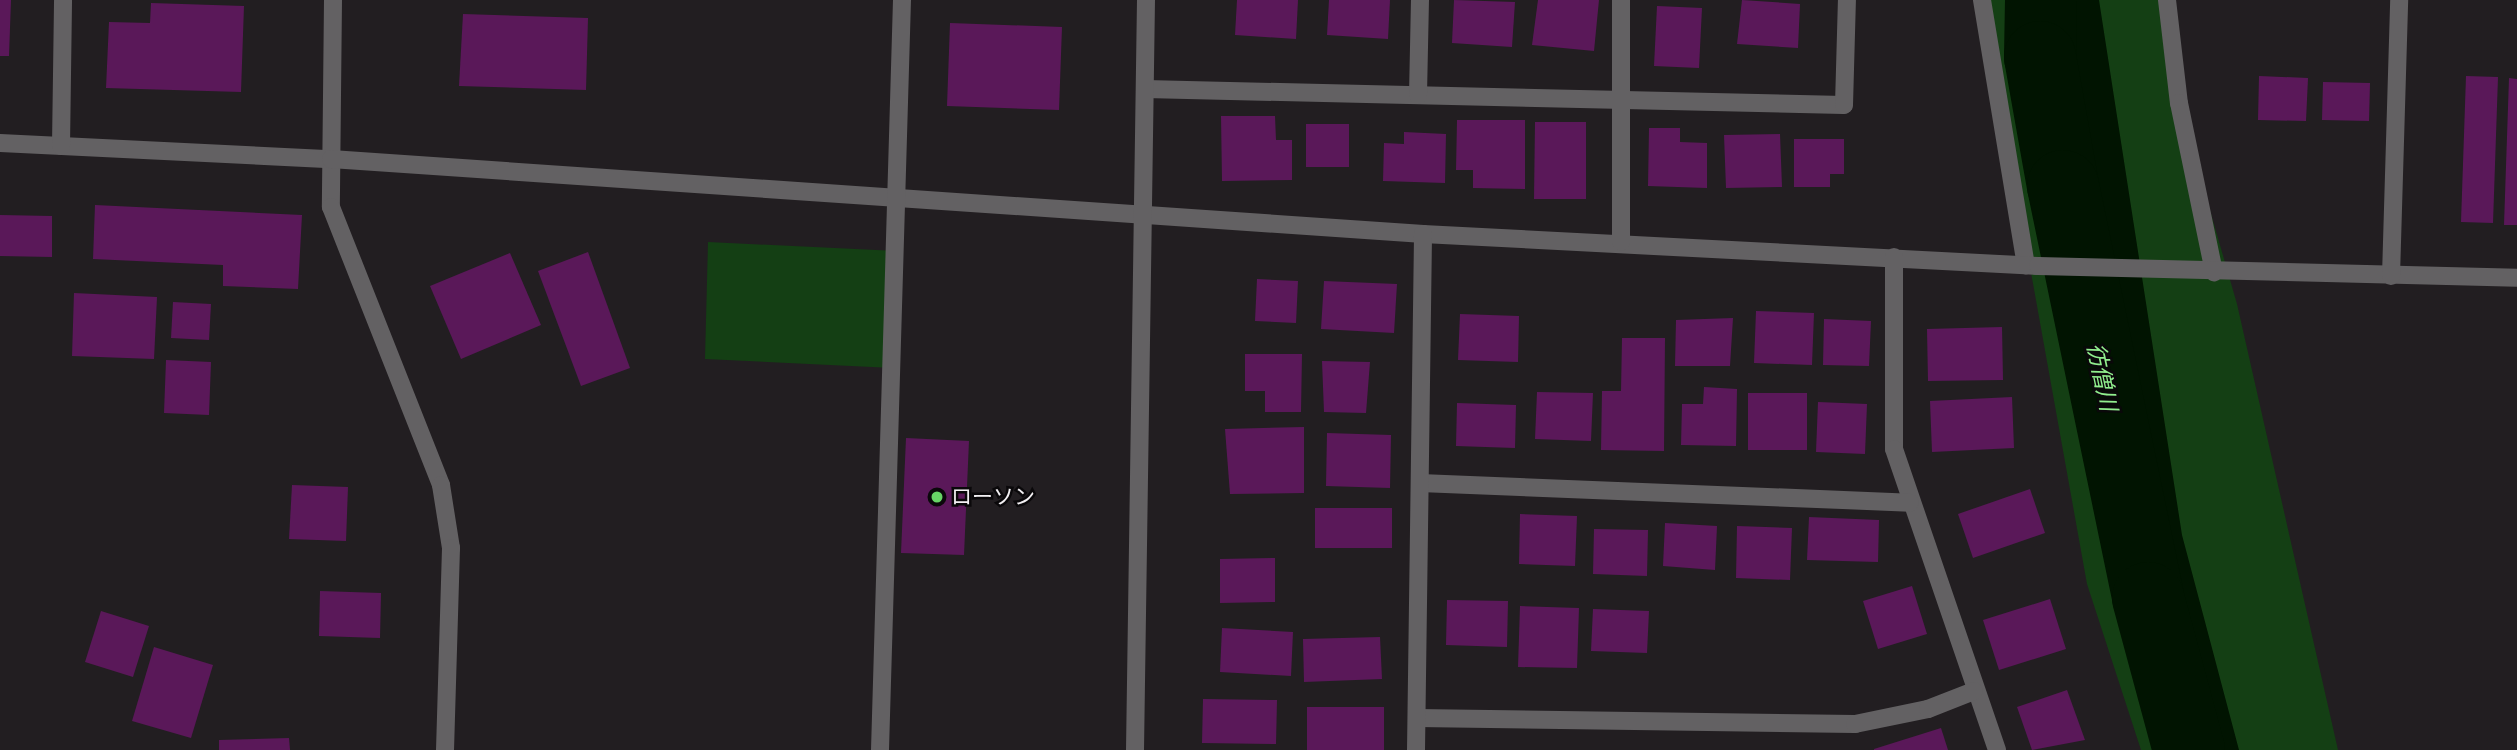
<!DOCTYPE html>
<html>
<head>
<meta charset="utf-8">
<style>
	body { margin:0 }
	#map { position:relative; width:2517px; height:750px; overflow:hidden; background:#221e21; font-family:"Fira Sans Condensed","Noto Sans JP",sans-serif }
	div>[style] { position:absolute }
	.green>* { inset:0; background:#143f14 }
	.water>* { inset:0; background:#011401 }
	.river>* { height:72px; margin:-36px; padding:0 36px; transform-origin:36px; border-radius:36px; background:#011401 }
	.building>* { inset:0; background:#5a1859 }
	.minor>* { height:18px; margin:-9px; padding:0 9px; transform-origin:9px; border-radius:9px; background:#636163 }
	.dots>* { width:19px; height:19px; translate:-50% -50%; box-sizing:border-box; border:4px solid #0a080a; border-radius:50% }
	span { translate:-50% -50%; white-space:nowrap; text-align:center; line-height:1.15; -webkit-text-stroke:5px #0a080a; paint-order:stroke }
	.poi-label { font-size:21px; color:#f3f0f3 }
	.left { translate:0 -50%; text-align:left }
	.water-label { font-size:23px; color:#91ee8e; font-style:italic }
</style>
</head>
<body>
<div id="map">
	<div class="green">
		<i style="clip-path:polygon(1982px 0,2172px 0,2179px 103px,2237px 304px,2338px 750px,2141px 750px,2087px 584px)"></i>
		<i style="clip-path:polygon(708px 242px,897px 251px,893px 368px,705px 359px)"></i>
	</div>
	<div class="water">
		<i style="clip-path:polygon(2046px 0,2099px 0,2182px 535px,2239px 750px,2189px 750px,2067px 207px)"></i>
	</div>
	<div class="river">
		<i style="left:2041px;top:0;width:57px;rotate:91deg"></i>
		<i style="left:2040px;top:57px;width:131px;rotate:79.9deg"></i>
		<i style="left:2063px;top:186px;width:421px;rotate:78.3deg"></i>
		<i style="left:2148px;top:598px;width:157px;rotate:74.9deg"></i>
	</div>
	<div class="building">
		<i style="clip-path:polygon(0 0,11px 0,9px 56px,0 56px)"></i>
		<i style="clip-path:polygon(1237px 0,1298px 0,1296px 39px,1235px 35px)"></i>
		<i style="clip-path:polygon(1329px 0,1390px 0,1388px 39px,1327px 35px)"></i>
		<i style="clip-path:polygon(1454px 0,1515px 2px,1512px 47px,1452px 43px)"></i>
		<i style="clip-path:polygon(1538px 0,1599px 0,1594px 51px,1532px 45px)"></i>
		<i style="clip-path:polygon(1742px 0,1800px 4px,1798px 48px,1737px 44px)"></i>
		<i style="clip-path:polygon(151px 3px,244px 6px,241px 92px,106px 88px,109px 22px,150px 23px)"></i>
		<i style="clip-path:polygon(1657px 6px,1702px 8px,1699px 68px,1654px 66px)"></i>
		<i style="clip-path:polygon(463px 14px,588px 18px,586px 90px,459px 86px)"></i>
		<i style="clip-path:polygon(950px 23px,1062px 27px,1059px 110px,947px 106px)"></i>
		<i style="clip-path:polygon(2259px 76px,2308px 78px,2306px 121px,2258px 120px)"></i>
		<i style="clip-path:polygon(2466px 76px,2498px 77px,2493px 223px,2461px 222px)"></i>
		<i style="clip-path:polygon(2509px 78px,2517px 79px,2517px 225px,2504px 225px)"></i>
		<i style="clip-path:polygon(2323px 82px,2370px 83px,2369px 121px,2322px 120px)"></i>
		<i style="clip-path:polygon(1221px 116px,1275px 116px,1276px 140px,1292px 140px,1292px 180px,1222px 181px)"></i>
		<i style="clip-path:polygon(1457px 120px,1525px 120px,1525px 189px,1473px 188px,1473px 170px,1456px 170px)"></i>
		<i style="clip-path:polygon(1535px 122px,1586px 122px,1586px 199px,1534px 199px)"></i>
		<i style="clip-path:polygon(1306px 124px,1349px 124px,1349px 167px,1306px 167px)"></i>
		<i style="clip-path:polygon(1649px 128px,1680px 128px,1680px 142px,1707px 143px,1707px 188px,1648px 186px)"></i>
		<i style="clip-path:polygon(1404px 132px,1446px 134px,1445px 183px,1383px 181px,1384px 143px,1404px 144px)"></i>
		<i style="clip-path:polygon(1780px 134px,1782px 187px,1726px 188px,1724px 135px)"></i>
		<i style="clip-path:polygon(1794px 139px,1844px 139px,1844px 174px,1830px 174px,1830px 187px,1794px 187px)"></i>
		<i style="clip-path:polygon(95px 205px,302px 215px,298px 289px,223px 286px,223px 265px,93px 259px)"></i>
		<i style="clip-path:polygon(0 215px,52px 216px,52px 257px,0 256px)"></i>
		<i style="clip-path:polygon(588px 252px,630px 368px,581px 386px,538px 271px)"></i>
		<i style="clip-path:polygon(510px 253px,541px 325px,461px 359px,430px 286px)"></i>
		<i style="clip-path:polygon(1257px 279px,1298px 281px,1296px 323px,1255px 321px)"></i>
		<i style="clip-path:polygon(1324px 281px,1397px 284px,1394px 333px,1321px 329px)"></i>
		<i style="clip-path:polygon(74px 293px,157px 297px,154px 359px,72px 356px)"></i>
		<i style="clip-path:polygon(173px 302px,211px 304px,209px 340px,171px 338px)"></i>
		<i style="clip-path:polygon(1756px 311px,1814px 313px,1812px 365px,1754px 363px)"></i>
		<i style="clip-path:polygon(1460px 314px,1519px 316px,1518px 362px,1458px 360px)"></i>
		<i style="clip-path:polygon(1733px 318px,1730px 366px,1675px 366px,1676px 320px)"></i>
		<i style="clip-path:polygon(1824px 319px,1871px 321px,1869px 366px,1823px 365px)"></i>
		<i style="clip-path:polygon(2002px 327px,2003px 380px,1928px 381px,1927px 329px)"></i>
		<i style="clip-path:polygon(1622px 338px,1665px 338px,1664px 451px,1601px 450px,1602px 391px,1621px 391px)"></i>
		<i style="clip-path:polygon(1245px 354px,1302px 354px,1301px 412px,1265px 412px,1265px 391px,1245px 391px)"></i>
		<i style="clip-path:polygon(166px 360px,211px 362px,209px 415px,164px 413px)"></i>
		<i style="clip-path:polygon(1322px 361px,1370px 362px,1366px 413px,1324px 412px)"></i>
		<i style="clip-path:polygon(1704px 387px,1737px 389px,1736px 446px,1681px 445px,1682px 404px,1703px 404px)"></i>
		<i style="clip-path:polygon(1537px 392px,1593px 393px,1591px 441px,1535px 439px)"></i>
		<i style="clip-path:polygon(1748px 393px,1807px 393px,1807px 450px,1748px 450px)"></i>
		<i style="clip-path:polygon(2012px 397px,2014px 448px,1932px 452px,1930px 401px)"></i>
		<i style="clip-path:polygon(1818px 402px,1867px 404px,1865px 454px,1816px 452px)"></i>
		<i style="clip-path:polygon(1457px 403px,1516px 405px,1515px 448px,1456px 446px)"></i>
		<i style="clip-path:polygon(1304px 427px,1304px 493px,1230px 494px,1225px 429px)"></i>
		<i style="clip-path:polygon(1327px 433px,1391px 435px,1390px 488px,1326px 486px)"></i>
		<i style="clip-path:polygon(906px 438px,969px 441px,964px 555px,901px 553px)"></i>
		<i style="clip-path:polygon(292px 485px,348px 487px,346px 541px,289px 539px)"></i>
		<i style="clip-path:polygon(2030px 489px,2045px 533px,1973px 558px,1958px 514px)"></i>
		<i style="clip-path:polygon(1315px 508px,1392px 508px,1392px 548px,1315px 548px)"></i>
		<i style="clip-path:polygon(1520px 514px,1577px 516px,1575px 566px,1519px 564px)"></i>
		<i style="clip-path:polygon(1809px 517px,1879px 520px,1878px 562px,1807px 560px)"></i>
		<i style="clip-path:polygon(1665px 523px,1717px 526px,1715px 570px,1663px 566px)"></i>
		<i style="clip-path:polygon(1737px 526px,1792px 528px,1790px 580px,1736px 578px)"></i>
		<i style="clip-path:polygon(1594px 529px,1648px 530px,1647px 576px,1593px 574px)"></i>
		<i style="clip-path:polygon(1275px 558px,1275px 602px,1220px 603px,1220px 559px)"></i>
		<i style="clip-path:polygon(1912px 586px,1927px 634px,1878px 649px,1863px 601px)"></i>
		<i style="clip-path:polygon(320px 591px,381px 593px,380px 638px,319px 636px)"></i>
		<i style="clip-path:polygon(2050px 599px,2066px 649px,1999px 670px,1983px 620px)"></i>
		<i style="clip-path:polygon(1447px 600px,1508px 601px,1507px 647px,1446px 645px)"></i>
		<i style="clip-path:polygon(1520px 606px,1579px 608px,1577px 668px,1518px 667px)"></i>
		<i style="clip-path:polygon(1593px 609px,1649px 611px,1647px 653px,1591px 651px)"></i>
		<i style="clip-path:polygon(101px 611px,149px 626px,133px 677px,85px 662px)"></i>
		<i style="clip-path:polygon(1222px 628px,1293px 632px,1291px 676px,1220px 672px)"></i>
		<i style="clip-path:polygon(1380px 637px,1382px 679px,1304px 682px,1303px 639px)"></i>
		<i style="clip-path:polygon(154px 647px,213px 665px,191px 738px,132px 721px)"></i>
		<i style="clip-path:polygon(2067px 690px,2085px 740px,2032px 750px,2017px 707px)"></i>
		<i style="clip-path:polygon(1203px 699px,1277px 700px,1276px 744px,1202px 743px)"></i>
		<i style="clip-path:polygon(1307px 707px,1384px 707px,1384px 750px,1307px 750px)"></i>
		<i style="clip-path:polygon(1941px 728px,1948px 750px,1874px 750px,1874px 749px)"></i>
		<i style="clip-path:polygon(289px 738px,290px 750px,219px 750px,219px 740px)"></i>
	</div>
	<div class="minor">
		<i style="left:333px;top:0;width:207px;rotate:90.6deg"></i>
		<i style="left:331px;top:207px;width:299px;rotate:68.4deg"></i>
		<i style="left:441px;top:485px;width:64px;rotate:81deg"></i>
		<i style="left:451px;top:548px;width:202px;rotate:91.7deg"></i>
		<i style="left:1982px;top:0;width:269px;rotate:80.6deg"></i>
		<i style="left:2167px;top:0;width:104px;rotate:83.4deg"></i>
		<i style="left:2179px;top:103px;width:173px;rotate:78.3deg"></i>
		<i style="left:1145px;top:89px;width:699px;rotate:1.31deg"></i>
		<i style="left:1844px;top:105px;width:105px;rotate:-88.4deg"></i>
		<i style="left:1418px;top:95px;width:95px;rotate:-88.8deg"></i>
		<i style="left:0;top:143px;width:331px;rotate:2.8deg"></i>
		<i style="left:331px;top:159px;width:1095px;rotate:3.93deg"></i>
		<i style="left:1423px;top:234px;width:616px;rotate:2.98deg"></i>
		<i style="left:2038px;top:266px;width:479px;rotate:1.4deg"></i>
		<i style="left:61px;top:146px;width:146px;rotate:-89.2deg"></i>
		<i style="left:1621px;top:242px;width:242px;rotate:-90deg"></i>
		<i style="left:1894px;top:257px;width:192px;rotate:90deg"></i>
		<i style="left:1894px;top:449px;width:318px;rotate:71.1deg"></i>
		<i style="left:2391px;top:276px;width:276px;rotate:-88.3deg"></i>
		<i style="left:1420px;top:483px;width:490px;rotate:2.3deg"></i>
		<i style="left:1417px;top:718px;width:438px;rotate:0.8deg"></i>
		<i style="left:1855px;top:724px;width:75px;rotate:-11.6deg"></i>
		<i style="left:1928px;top:709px;width:49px;rotate:-21.4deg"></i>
		<i style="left:880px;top:750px;width:750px;rotate:-88.32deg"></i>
		<i style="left:1135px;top:750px;width:750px;rotate:-89.16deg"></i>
		<i style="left:1416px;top:750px;width:516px;rotate:-89.22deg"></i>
	</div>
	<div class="dots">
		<i style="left:937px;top:497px;background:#67d466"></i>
	</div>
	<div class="poi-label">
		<span class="left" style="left:951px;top:497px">ローソン</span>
	</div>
	<div class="water-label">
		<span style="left:2102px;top:377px;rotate:78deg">彷僧川</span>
	</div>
</div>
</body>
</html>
